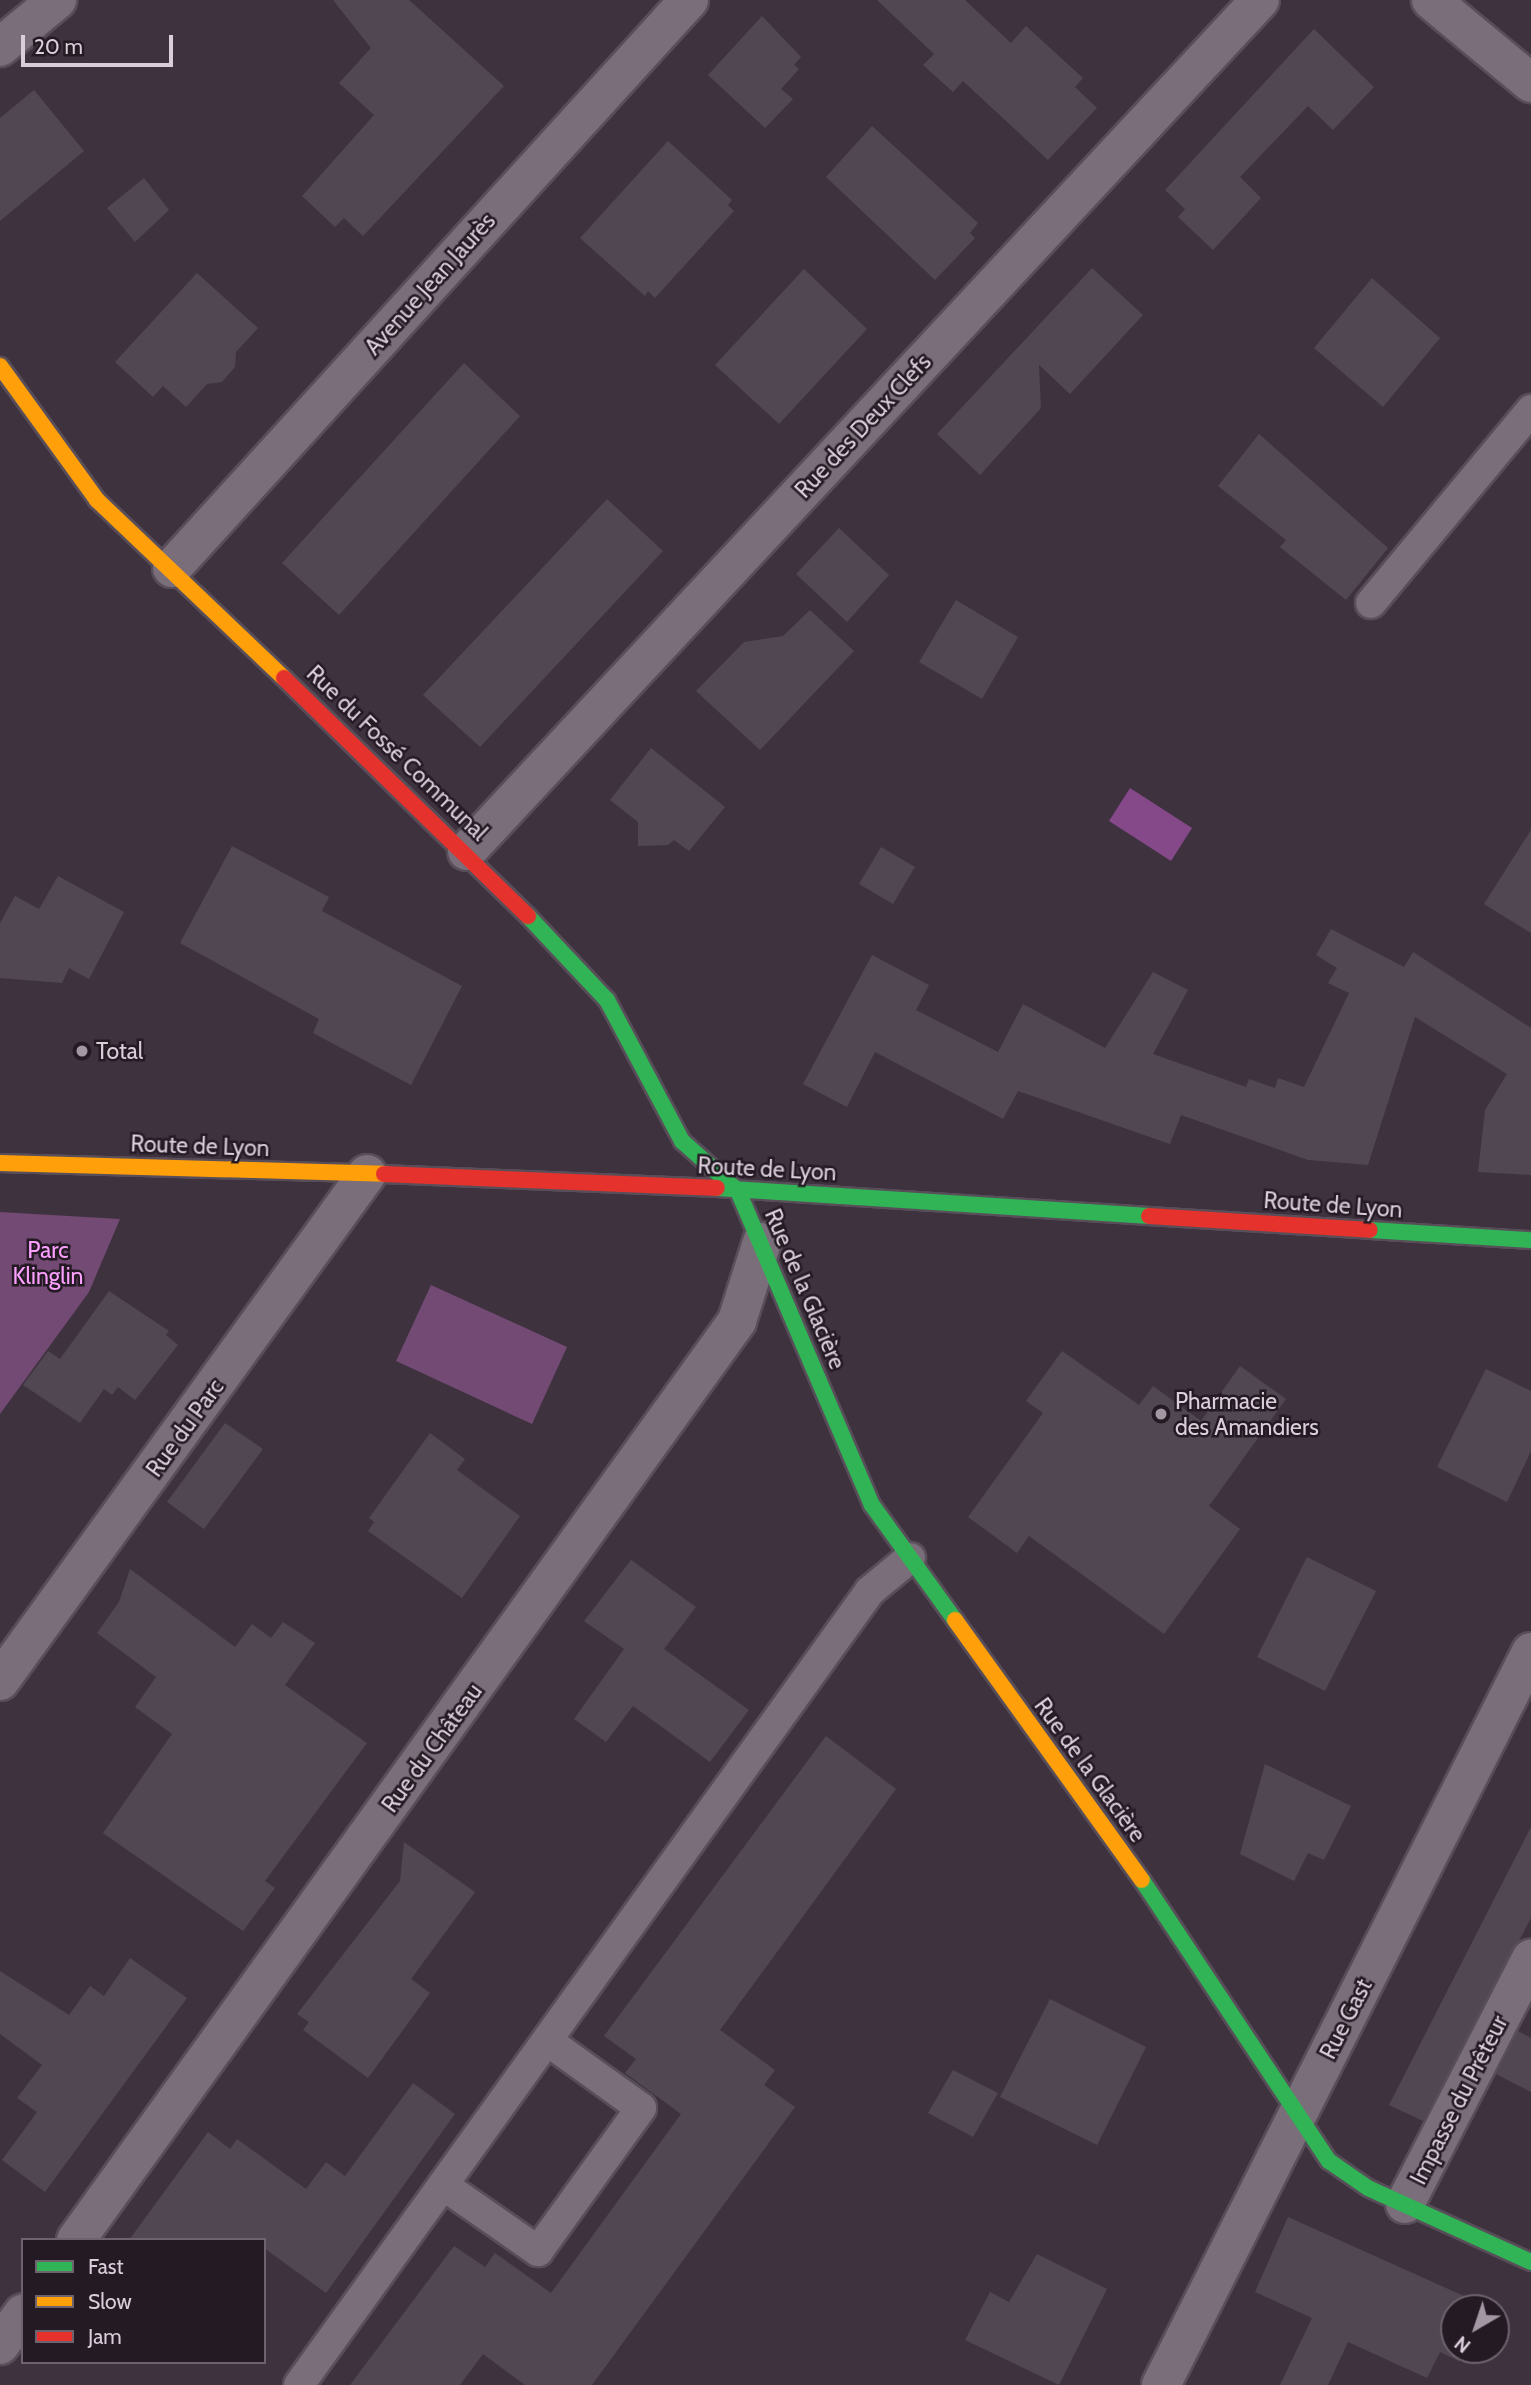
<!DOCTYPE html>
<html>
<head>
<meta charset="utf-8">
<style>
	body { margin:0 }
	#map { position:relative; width:1531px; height:2385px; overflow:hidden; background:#3e323f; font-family:Cabin,sans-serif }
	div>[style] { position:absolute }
	.green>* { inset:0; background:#724a73 }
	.water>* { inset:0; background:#854888 }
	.building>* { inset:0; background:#514752 }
	.roads { filter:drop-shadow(2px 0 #584e59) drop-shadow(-2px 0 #584e59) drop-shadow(0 2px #584e59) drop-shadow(0 -2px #584e59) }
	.lane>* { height:30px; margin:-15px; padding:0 15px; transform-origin:15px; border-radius:15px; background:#796e79 }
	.street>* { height:38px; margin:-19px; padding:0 19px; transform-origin:19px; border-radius:19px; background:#796e79 }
	.fast>* { height:16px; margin:-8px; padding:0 8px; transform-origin:8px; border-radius:8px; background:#30b455 }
	.slow>* { height:16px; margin:-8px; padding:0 8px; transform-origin:8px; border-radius:8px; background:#ff9f0a }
	.jam>* { height:16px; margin:-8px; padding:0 8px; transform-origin:8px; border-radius:8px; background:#e5322d }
	.dots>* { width:19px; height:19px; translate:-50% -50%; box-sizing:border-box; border:4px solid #241a24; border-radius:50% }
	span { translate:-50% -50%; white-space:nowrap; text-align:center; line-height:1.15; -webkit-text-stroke:5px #241a24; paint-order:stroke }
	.street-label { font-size:23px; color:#dbcedb }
	.poi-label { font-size:23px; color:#dbcedb }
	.left { translate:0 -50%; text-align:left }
	.park-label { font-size:23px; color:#fba0fe }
	.legend { position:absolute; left:21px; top:2238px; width:245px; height:126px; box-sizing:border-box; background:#241a24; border:2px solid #6d626d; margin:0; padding:9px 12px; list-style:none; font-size:21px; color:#dbcedb }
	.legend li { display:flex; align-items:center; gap:14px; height:35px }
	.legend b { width:35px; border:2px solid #6d626d }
	.north { position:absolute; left:1440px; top:2294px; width:70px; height:70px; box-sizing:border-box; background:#241a24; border:2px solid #6d626d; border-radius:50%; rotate:219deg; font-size:19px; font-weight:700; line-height:28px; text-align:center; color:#dbcedb }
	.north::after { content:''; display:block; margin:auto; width:24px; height:32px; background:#a497a4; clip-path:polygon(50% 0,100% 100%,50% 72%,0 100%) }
	.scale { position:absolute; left:21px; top:35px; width:152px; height:32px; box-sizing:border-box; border:4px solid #dbcedb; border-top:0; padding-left:9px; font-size:21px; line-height:24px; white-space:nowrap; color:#dbcedb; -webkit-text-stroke:5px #241a24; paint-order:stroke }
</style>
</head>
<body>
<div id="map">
	<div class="green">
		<i style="clip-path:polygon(0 1212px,120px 1219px,89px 1292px,0 1414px)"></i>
		<i style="clip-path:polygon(431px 1285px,567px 1347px,532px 1424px,396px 1361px)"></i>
	</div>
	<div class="water">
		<i style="clip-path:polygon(1130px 788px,1192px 828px,1171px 861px,1109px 821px)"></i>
	</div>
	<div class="building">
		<i style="clip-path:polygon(333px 0,409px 0,504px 86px,363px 236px,344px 218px,335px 227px,302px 196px,374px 115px,339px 83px,371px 48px)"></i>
		<i style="clip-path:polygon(877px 0,965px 0,1011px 43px,1026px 26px,1083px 78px,1075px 87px,1097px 108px,1048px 160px,963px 81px,953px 92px,923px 65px,934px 54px)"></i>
		<i style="clip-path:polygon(762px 16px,801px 57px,794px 65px,799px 69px,781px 89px,793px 99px,765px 128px,708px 75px)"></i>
		<i style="clip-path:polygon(1314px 29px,1374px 87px,1333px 130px,1308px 106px,1240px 177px,1261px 198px,1213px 250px,1178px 217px,1185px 209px,1165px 190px)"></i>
		<i style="clip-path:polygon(34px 90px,84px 151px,0 221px,0 118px)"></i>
		<i style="clip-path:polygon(872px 126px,978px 223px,970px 233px,975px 238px,935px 280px,826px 177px)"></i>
		<i style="clip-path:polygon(668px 141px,732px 200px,728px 205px,734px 211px,655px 298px,648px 291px,645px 296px,580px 238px)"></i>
		<i style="clip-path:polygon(144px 178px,169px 210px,135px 242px,107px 208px)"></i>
		<i style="clip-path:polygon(1092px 268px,1143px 315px,1070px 394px,1039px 365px,1041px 408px,980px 475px,937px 434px)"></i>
		<i style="clip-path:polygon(804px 269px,867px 329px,779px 424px,715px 365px)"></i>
		<i style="clip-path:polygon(197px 273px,258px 328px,236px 352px,235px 367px,222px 382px,207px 384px,186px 407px,163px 386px,153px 397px,115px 362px)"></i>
		<i style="clip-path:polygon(1372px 278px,1440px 338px,1383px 407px,1314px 348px)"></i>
		<i style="clip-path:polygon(464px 363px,520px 416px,339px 615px,282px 563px)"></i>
		<i style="clip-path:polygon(1259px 434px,1388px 548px,1346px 600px,1280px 547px,1286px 540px,1218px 486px)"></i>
		<i style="clip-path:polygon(607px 499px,663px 551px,480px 747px,423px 695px)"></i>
		<i style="clip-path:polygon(839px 528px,889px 575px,847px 622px,796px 574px)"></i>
		<i style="clip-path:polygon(956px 600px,1018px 637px,982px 699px,919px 662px)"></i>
		<i style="clip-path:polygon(810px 610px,854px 651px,760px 750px,696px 691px,744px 642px,783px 636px)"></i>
		<i style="clip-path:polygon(651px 748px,725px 807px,689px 851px,674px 840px,668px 845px,638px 846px,638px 822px,610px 800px)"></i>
		<i style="clip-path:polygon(1531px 830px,1531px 933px,1484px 904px)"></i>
		<i style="clip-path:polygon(232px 846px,329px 897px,322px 911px,462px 986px,411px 1085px,313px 1033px,319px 1019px,180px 943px)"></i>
		<i style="clip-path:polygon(881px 847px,915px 867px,893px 904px,859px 884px)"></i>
		<i style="clip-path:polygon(58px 876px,124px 912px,89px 979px,69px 968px,62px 983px,0 978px,0 923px,15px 896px,39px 909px)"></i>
		<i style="clip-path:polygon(1331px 929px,1404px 967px,1413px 952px,1531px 1028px,1531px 1175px,1478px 1172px,1485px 1110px,1507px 1074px,1415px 1017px,1368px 1165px,1308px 1160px,1181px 1115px,1170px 1144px,1018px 1091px,1003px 1119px,875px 1052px,847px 1107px,803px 1084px,872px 955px,929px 985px,916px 1010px,998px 1052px,1023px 1004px,1105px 1048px,1153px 972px,1188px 990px,1153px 1054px,1246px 1087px,1249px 1079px,1275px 1088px,1278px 1078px,1304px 1087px,1349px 993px,1328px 983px,1337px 968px,1316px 955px)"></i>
		<i style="clip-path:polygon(109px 1291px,169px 1331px,166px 1335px,178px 1345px,135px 1400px,118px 1387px,112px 1395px,104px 1389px,80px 1423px,23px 1385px,48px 1351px,60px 1359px)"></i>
		<i style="clip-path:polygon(1062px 1351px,1139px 1405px,1153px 1386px,1201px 1421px,1240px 1366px,1286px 1399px,1209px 1506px,1240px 1529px,1164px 1634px,1029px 1536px,1017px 1553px,968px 1517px,1043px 1413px,1026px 1401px)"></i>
		<i style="clip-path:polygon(1486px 1369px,1531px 1391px,1531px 1451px,1507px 1502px,1437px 1467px)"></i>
		<i style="clip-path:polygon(225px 1423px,263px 1449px,204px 1529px,167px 1502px)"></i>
		<i style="clip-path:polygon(430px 1433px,465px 1459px,457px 1470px,520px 1516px,462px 1598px,368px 1531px,374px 1522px,369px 1518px)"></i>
		<i style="clip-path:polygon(1307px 1557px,1376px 1591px,1325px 1691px,1257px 1657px)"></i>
		<i style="clip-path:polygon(631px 1560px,696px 1607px,664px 1649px,749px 1710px,710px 1762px,633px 1706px,606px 1742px,574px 1719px,624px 1649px,584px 1621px)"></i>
		<i style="clip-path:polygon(130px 1569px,235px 1647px,252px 1624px,271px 1638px,283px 1622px,315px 1643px,285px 1685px,367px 1743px,265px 1881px,275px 1888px,243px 1931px,103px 1833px,172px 1734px,135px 1707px,156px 1677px,97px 1633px,119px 1602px)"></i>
		<i style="clip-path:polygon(826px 1736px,896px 1789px,720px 2030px,775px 2070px,764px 2085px,795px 2107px,592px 2385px,525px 2385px,483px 2354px,460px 2385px,350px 2385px,454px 2246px,485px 2267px,495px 2253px,551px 2293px,681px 2114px,625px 2073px,636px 2059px,604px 2036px)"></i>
		<i style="clip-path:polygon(1265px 1764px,1351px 1806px,1324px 1860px,1308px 1853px,1294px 1881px,1240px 1854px)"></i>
		<i style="clip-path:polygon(1531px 1827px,1531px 1918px,1423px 2121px,1389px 2105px)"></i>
		<i style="clip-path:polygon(404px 1842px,475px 1892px,411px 1979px,430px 1993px,368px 2078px,303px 2030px,309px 2022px,297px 2014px,400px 1881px)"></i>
		<i style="clip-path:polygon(130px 1958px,187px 1998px,45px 2192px,2px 2160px,37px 2112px,17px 2098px,42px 2065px,0 2034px,0 1971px,69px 2015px,90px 1986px,104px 1996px)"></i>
		<i style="clip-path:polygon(1050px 1999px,1146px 2047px,1097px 2145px,1000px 2097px)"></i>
		<i style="clip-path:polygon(1518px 2031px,1531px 2038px,1531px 2092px,1496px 2074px)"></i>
		<i style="clip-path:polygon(953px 2070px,998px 2093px,973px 2137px,928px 2113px)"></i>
		<i style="clip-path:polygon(413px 2083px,455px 2114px,326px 2293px,264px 2248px,264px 2240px,129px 2240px,208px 2132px,230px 2149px,237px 2139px,306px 2189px,326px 2162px,345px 2176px)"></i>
		<i style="clip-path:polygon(1288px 2217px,1484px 2305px,1454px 2308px,1454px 2350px,1464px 2350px,1459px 2361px,1440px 2352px,1427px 2378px,1348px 2342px,1328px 2385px,1280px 2385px,1312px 2318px,1255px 2292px)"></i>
		<i style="clip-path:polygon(1037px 2254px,1107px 2289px,1059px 2385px,965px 2340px,990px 2292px,1009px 2302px)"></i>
	</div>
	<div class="roads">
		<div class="lane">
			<i style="left:1371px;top:603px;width:251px;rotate:-50.3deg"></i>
			<i style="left:443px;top:2185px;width:116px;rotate:34.8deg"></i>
			<i style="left:538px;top:2251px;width:176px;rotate:-54.2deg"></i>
			<i style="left:641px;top:2108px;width:113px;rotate:-144.3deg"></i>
			<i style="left:299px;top:2385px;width:978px;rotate:-54.28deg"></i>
			<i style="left:870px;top:1591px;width:52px;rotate:-39.5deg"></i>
		</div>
		<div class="street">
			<i style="left:1431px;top:0;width:130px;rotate:39.7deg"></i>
			<i style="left:0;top:47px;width:74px;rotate:-39.5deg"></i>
			<i style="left:172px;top:568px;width:768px;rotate:-47.69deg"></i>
			<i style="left:467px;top:851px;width:1163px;rotate:-47.02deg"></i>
			<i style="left:0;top:1681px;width:626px;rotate:-54.1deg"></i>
			<i style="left:1405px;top:2204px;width:276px;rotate:-62.8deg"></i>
			<i style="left:76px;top:2240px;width:1132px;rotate:-54.27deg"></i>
			<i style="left:737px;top:1321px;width:83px;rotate:-72.4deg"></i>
			<i style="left:0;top:2345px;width:39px;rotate:-54deg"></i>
			<i style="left:1161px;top:2385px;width:821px;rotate:-63.22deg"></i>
		</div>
		<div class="fast">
			<i style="left:528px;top:916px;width:115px;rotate:46.8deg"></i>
			<i style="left:607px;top:1000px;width:160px;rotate:62deg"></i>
			<i style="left:682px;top:1141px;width:75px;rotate:41.8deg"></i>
			<i style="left:738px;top:1191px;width:341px;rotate:66.9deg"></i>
			<i style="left:872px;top:1505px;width:142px;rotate:54.2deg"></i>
			<i style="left:717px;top:1188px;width:433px;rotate:3.7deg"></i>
			<i style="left:1370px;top:1230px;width:161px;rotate:3.6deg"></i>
			<i style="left:1142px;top:1880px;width:338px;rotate:56.4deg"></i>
			<i style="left:1329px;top:2161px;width:47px;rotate:34.7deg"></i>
			<i style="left:1368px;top:2188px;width:179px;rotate:24.4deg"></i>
		</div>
		<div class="slow">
			<i style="left:0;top:366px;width:165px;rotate:54.1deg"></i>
			<i style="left:97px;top:500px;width:258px;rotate:43.6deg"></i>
			<i style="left:0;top:1163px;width:384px;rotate:1.6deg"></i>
			<i style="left:955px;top:1620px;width:320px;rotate:54.3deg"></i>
		</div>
		<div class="jam">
			<i style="left:284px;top:678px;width:341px;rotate:44.3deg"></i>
			<i style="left:384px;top:1174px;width:333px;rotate:2.4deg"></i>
			<i style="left:1149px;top:1216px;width:221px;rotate:3.6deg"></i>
		</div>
	</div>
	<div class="dots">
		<i style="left:82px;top:1051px;background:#a497a4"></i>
		<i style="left:1161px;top:1414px;background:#a497a4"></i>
	</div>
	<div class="street-label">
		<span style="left:430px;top:284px;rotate:-48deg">Avenue Jean Jaurès</span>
		<span style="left:863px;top:426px;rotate:-47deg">Rue des Deux Clefs</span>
		<span style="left:397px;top:753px;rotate:44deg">Rue du Fossé Communal</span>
		<span style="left:200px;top:1146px;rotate:2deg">Route de Lyon</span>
		<span style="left:767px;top:1169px;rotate:3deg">Route de Lyon</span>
		<span style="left:1333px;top:1205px;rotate:4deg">Route de Lyon</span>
		<span style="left:805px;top:1289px;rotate:67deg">Rue de la Glacière</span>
		<span style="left:185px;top:1428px;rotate:-54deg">Rue du Parc</span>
		<span style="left:432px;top:1748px;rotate:-54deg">Rue du Château</span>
		<span style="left:1090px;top:1770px;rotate:54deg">Rue de la Glacière</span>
		<span style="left:1346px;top:2019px;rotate:-63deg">Rue Gast</span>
		<span style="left:1459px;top:2100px;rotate:-63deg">Impasse du Prêteur</span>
	</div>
	<div class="poi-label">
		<span class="left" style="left:96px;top:1051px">Total</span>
		<span class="left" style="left:1175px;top:1414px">Pharmacie<br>des Amandiers</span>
	</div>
	<div class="park-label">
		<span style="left:48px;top:1263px">Parc<br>Klinglin</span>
	</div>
	<ul class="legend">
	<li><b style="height:9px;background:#30b455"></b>Fast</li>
	<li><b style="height:9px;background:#ff9f0a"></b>Slow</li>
	<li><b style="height:9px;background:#e5322d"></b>Jam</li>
	</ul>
	<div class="north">N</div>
	<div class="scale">20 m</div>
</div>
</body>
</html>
